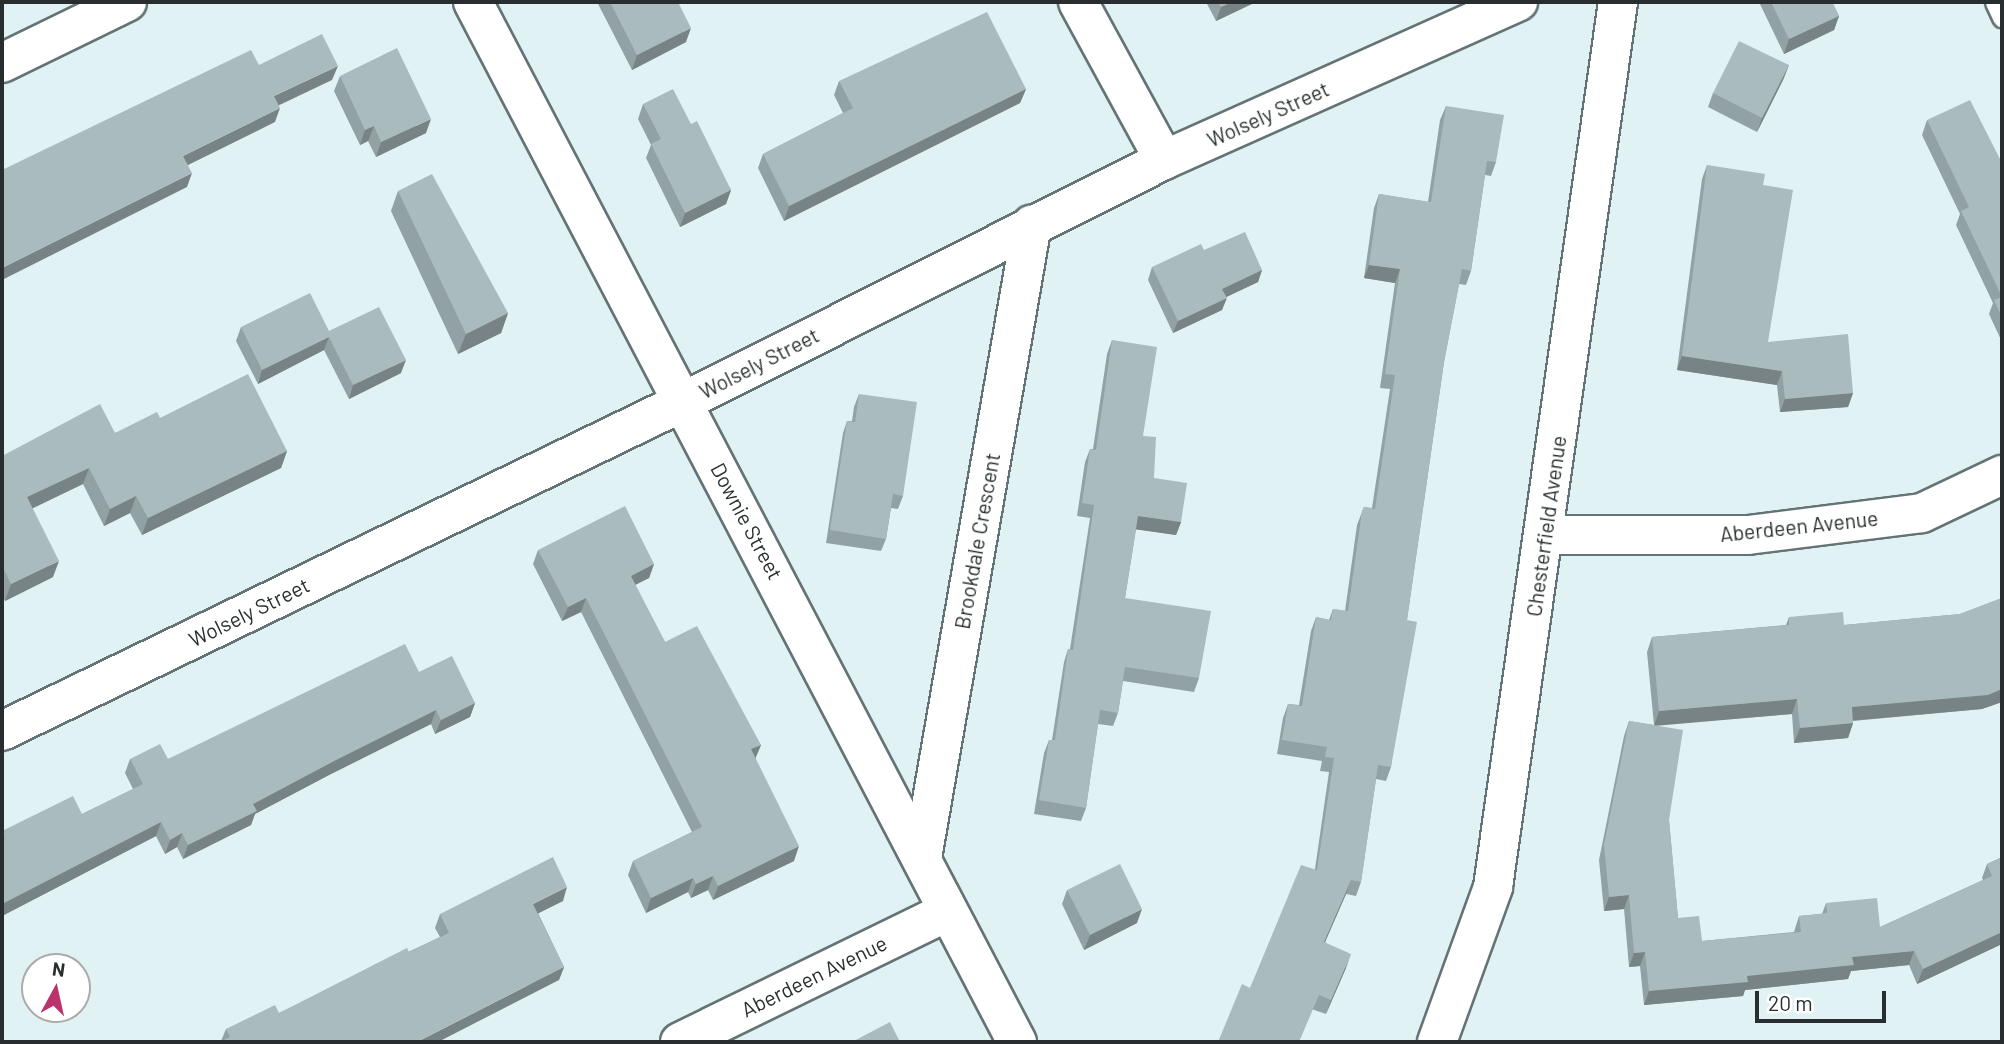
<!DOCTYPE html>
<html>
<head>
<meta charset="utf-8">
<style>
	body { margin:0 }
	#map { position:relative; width:2004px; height:1044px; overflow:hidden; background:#e1f2f4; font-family:Barlow,sans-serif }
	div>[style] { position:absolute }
	.roads { filter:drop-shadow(2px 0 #647375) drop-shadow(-2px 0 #647375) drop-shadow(0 2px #647375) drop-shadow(0 -2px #647375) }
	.lane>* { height:19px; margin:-9.5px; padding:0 9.5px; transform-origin:9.5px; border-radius:9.5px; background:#fff }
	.street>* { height:38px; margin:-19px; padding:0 19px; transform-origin:19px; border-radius:19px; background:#fff }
	.wall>* { inset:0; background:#92a1a3 }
	.shaded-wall>* { inset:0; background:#778384 }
	.building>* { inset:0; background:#aabbbd }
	span { translate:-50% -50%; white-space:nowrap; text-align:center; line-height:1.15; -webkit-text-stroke:7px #fff; paint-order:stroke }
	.street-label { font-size:21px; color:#282e2f }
	.frame { position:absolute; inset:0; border:4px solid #282e2f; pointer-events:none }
	.north { position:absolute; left:21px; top:953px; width:70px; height:70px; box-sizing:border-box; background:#fff; border:2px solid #a9abac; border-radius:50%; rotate:8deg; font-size:19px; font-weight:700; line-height:28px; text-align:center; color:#282e2f }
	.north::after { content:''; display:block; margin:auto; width:24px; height:32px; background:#bc326d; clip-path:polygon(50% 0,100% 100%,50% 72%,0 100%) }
	.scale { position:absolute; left:1755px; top:991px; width:131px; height:32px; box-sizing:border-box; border:4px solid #282e2f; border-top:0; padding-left:9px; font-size:21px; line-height:24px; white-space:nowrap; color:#282e2f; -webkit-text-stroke:5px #fff; paint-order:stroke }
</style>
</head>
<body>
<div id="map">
	<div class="roads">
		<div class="lane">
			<i style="left:1995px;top:2px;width:17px;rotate:65deg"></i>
		</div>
		<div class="street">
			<i style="left:473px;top:2px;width:1174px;rotate:62.39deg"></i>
			<i style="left:1078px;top:2px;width:180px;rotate:61.4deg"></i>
			<i style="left:2px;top:63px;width:139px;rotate:-26deg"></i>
			<i style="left:1545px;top:535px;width:203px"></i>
			<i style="left:1748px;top:535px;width:175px;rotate:-7.2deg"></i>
			<i style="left:1922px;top:513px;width:89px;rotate:-25.4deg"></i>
			<i style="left:2px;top:731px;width:756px;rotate:-25.79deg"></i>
			<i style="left:683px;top:402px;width:538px;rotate:-26.71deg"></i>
			<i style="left:1164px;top:160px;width:388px;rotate:-24.1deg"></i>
			<i style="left:922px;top:858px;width:643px;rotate:-80.16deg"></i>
			<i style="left:680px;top:1042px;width:298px;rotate:-26deg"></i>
			<i style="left:1437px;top:1042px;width:165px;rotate:-70.1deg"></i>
			<i style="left:1493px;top:887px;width:894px;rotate:-81.96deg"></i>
		</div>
	</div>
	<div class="wall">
		<i style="clip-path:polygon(597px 2px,678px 2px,686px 42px,632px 70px)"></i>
		<i style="clip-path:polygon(1206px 2px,1256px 2px,1216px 21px)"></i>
		<i style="clip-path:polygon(1759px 2px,1832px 2px,1839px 16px,1834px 30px,1784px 54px)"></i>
		<i style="clip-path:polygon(1789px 65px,1783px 80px,1757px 132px,1708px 107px,1713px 93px)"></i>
		<i style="clip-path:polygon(340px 76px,426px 133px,376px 157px,368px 141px,360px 145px,334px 91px)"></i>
		<i style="clip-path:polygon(839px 81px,1026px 89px,1020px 103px,784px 221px,758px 168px,763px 154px,843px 113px,834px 95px)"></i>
		<i style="clip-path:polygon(643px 104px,691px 124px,731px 190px,726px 204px,680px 227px,646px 158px,651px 145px,638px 119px)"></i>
		<i style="clip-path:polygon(1446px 106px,1496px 162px,1491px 176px,1485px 175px,1471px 271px,1466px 285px,1459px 284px,1444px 362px,1407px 620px,1391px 767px,1386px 781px,1376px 779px,1361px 882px,1356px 896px,1346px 894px,1325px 942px,1346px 968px,1326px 1014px,1250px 988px,1315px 869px,1329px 772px,1320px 771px,1322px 761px,1277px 754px,1283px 718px,1288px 704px,1299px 705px,1311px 631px,1316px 617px,1329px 620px,1333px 609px,1345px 611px,1357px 525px,1364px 507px,1372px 508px,1390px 389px,1380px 388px,1395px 283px,1364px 278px,1374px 208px,1379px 194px,1428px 202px,1440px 120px)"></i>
		<i style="clip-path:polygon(1927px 120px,2002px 163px,2002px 342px,1989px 314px,1993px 303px,1956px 225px,1960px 214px,1922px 135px)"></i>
		<i style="clip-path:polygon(1707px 165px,1763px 185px,1768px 342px,1853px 393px,1848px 407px,1780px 412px,1777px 385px,1677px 370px,1702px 179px)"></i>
		<i style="clip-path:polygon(398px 191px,508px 313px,501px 333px,458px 354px,391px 211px)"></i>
		<i style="clip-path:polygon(1152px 267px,1262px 270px,1258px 282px,1226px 297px,1222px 310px,1173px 333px,1148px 280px)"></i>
		<i style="clip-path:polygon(241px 327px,329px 331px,401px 373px,349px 399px,324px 350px,258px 384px,236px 341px)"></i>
		<i style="clip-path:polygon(1112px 340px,1143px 436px,1154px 478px,1181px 522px,1176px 535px,1136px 529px,1125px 598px,1199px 678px,1194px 692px,1123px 681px,1118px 713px,1113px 726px,1098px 724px,1086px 808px,1081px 821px,1034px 814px,1044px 753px,1049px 740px,1052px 740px,1064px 662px,1068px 649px,1070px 649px,1090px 518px,1077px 516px,1085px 462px,1090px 449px,1093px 449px,1107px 354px)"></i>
		<i style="clip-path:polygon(859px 394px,903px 496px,898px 509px,891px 508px,886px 539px,881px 551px,826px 543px,843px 433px,847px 421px,852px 421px,854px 407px)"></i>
		<i style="clip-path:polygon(160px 418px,287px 451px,281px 468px,142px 535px,130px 513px,104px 526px,83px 484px,32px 508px,53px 577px,5px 601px,2px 595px,2px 456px,115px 433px)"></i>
		<i style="clip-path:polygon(538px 550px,654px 564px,649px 578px,635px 585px,665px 642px,761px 745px,755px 759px,794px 861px,713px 900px,708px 890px,691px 898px,688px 892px,646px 913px,628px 875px,633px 861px,692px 832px,581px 612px,562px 621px,533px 564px)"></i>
		<i style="clip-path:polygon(2002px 598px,2002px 702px,1982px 709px,1853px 721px,1853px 723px,1848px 738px,1794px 743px,1792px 714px,1655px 725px,1669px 820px,1678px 918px,1702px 941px,1794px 932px,1799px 916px,1822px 914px,1826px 903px,1880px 927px,1983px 880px,1982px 878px,1987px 864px,2002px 857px,2002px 944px,1917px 984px,1909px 965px,1851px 971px,1848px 979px,1745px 990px,1743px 996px,1644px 1005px,1640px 966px,1629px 967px,1624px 909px,1604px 911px,1599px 860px,1624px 736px,1629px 721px,1654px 725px,1647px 652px,1652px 637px,1786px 625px,1789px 617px,1844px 625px,1960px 614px)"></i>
		<i style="clip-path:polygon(419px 672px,475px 703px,470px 717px,435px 734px,431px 724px,329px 775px,255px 814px,251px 825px,183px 859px,177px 847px,165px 854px,156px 836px,2px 916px,2px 831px,82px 814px,133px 789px,125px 773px,130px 759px,168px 759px)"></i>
		<i style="clip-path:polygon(1067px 890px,1137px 923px,1084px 950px,1062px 904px)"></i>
		<i style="clip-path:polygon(563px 901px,538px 913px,564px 967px,559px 980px,221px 1041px,226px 1029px,279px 1013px,440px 937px,435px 928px,440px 914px)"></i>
	</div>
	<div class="shaded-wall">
		<i style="clip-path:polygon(1232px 2px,1256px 2px,1216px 21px,1221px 7px)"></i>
		<i style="clip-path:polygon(1839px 16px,1834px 30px,1784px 54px,1789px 39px)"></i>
		<i style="clip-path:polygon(691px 28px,686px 42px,632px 70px,637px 55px)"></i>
		<i style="clip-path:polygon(1789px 65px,1783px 80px,1757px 132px,1762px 118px)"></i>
		<i style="clip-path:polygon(338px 66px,332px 80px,269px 110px,274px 96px)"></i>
		<i style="clip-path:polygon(1026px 89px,1020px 103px,784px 221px,789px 206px)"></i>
		<i style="clip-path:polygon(280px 108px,275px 122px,178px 170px,183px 156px)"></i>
		<i style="clip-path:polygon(431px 119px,426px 133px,376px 157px,381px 142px)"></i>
		<i style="clip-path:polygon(374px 126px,368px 141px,360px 145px,365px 130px)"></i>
		<i style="clip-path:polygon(192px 173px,187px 187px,2px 280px,2px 268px)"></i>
		<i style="clip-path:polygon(731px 190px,726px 204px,680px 227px,685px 213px)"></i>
		<i style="clip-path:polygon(1369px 265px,1400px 269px,1395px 283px,1364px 278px)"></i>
		<i style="clip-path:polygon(1262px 270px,1258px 282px,1218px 301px,1222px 289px)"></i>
		<i style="clip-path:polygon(1227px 298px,1222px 310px,1173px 333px,1178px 321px)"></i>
		<i style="clip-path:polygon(508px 313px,501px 333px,458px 354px,466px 334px)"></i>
		<i style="clip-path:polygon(329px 337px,324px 350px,258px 384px,262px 370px)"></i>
		<i style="clip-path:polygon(1682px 356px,1782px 371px,1777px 385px,1677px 370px)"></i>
		<i style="clip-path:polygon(406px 360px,401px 373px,349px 399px,353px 385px)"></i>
		<i style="clip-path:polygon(1853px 393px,1848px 407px,1780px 412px,1785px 399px)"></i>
		<i style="clip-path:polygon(287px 451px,281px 468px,142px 535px,148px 518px)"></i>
		<i style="clip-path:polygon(89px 468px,83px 484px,21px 514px,27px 497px)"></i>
		<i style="clip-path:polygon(136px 496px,130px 513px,104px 526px,110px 509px)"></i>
		<i style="clip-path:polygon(1138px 516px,1181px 522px,1176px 535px,1133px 529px)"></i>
		<i style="clip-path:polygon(59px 561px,53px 577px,5px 601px,11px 584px)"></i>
		<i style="clip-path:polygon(654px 564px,649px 578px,625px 590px,631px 576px)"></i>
		<i style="clip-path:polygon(586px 598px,581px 612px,562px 621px,568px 607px)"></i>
		<i style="clip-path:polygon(2002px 689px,2002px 702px,1982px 709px,1847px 721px,1852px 707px)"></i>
		<i style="clip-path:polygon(1797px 699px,1792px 714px,1654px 726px,1659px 711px)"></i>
		<i style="clip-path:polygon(475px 703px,470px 717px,435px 734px,441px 720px)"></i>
		<i style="clip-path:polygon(436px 710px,431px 724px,329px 775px,255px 814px,251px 825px,183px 859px,188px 845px,253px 804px,334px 761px)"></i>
		<i style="clip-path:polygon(1853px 723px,1848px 738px,1794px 743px,1800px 728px)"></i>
		<i style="clip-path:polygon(761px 745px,755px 759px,751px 749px)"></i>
		<i style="clip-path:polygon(161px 822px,156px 836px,2px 916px,2px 904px)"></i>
		<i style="clip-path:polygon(182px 833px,177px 847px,165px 854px,170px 840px)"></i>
		<i style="clip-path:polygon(799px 846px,794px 861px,713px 900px,718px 886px)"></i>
		<i style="clip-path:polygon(713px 876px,708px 890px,691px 898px,696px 884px)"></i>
		<i style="clip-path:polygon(693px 878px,688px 892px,646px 913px,651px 898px)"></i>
		<i style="clip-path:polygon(1351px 880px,1346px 894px,1319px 956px,1324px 942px)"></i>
		<i style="clip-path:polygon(567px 887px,563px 901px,529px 918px,533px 904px)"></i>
		<i style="clip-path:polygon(1629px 895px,1624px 909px,1604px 911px,1609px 897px)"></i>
		<i style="clip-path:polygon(1142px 909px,1137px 923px,1084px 950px,1090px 935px)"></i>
		<i style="clip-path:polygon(2002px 932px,2002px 944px,1917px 984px,1923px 969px)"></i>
		<i style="clip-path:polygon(1914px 951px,1909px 965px,1851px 971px,1848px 979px,1745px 990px,1743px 996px,1644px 1005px,1649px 991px,1852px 957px)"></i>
		<i style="clip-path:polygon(1645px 952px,1640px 966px,1629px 967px,1634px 953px)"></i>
		<i style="clip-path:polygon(1351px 954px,1346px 968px,1326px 1014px,1331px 1000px)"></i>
		<i style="clip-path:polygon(564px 967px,559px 980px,438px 1042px,417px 1042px)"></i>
	</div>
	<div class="building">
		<i style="clip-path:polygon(610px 2px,678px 2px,691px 28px,637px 55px)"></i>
		<i style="clip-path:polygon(1218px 2px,1232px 2px,1221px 7px)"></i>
		<i style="clip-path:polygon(1771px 2px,1832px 2px,1839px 16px,1789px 39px)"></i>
		<i style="clip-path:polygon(987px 12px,1026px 89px,789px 206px,763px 154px,853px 108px,839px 81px)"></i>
		<i style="clip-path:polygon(322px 34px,338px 66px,274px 96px,280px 108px,183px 156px,192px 173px,2px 268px,2px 170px,251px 50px,259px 65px)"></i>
		<i style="clip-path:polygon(1739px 41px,1789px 65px,1762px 118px,1713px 93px)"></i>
		<i style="clip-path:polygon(397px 48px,431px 119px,381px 142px,374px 126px,365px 130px,340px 76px)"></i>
		<i style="clip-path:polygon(673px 89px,691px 124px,697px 121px,731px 190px,685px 213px,651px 144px,661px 139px,643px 104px)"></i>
		<i style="clip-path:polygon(1970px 100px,2002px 163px,2002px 317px,1994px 300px,2002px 297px,1961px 211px,1969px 207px,1927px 120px)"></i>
		<i style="clip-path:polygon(1446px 106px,1504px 115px,1496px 162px,1487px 161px,1471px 271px,1462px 269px,1444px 362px,1407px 620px,1417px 622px,1391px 767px,1378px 765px,1361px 882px,1351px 880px,1324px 942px,1351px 954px,1331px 1000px,1319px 995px,1299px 1042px,1218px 1042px,1242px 984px,1250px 988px,1301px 865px,1317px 870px,1334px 758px,1325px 757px,1327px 747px,1282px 740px,1288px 704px,1302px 706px,1316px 617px,1331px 620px,1333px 609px,1348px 611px,1362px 511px,1364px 507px,1375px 509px,1395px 375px,1385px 374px,1400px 269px,1369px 265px,1379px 194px,1431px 202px)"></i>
		<i style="clip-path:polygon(1707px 165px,1765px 174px,1763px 185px,1793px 190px,1768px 342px,1848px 334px,1853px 393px,1785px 399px,1782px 371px,1682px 356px)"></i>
		<i style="clip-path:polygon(432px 174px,508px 313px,466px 334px,398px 191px)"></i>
		<i style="clip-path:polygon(1245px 232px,1262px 270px,1222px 289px,1227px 298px,1178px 321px,1152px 267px,1201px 244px,1204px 250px)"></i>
		<i style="clip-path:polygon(310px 293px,329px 331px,379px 307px,406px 360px,353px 385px,329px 337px,262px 370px,241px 327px)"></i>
		<i style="clip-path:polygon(1112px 340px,1157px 347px,1143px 436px,1156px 437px,1154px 478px,1187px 483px,1181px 522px,1138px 516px,1125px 598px,1211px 611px,1199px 678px,1125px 667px,1118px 713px,1100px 710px,1086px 808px,1039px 800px,1049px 740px,1055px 740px,1068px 649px,1073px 650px,1094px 505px,1082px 503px,1090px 449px,1096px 450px)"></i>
		<i style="clip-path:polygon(248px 374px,287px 451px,148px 518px,136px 496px,110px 509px,89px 468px,27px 497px,59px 561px,11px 584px,2px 566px,2px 456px,100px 404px,115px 433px,157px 412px,160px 418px)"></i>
		<i style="clip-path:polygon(859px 394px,917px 402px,903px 496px,893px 494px,886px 539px,830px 530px,847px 421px,855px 422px)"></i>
		<i style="clip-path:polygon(625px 506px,654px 564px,631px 576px,665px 642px,697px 626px,761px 745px,751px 749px,799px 846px,718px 886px,713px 876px,696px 884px,693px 878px,651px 898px,633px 861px,702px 827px,586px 598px,568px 607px,538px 550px)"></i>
		<i style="clip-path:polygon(2002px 598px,2002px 689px,1988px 695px,1852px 707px,1853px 723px,1800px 728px,1797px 699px,1659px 711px,1652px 637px,1789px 625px,1789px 617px,1843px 612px,1844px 625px,1960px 614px)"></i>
		<i style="clip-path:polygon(405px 644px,419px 672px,452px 656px,475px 703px,441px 720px,436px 710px,334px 761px,253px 804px,257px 811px,188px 845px,182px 833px,170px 840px,161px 822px,2px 904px,2px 840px,5px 839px,2px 831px,73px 796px,82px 814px,143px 784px,130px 759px,160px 744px,168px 759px)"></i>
		<i style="clip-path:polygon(1629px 721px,1683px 730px,1669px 820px,1678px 918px,1699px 916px,1702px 941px,1801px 932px,1799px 916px,1827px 913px,1826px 903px,1877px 898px,1880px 927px,1992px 876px,1987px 864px,2002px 857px,2002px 932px,1923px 969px,1914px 951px,1852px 957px,1854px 965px,1747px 976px,1748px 982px,1649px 991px,1645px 952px,1634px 953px,1629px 895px,1609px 897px,1604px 845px)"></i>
		<i style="clip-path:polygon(553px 857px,567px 887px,533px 904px,564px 967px,417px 1042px,219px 1042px,230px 1037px,226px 1029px,275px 1005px,279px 1013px,407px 948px,409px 952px,449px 933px,440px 914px)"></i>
		<i style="clip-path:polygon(1120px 864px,1142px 909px,1090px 935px,1067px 890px)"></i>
		<i style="clip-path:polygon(890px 1022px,900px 1042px,852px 1042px)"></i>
	</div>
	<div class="street-label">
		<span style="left:1268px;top:114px;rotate:-24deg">Wolsely Street</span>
		<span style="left:759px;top:363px;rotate:-27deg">Wolsely Street</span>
		<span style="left:747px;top:521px;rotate:62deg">Downie Street</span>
		<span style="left:1546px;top:526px;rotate:-82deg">Chesterfield Avenue</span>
		<span style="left:1799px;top:526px;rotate:-6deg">Aberdeen Avenue</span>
		<span style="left:977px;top:541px;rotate:-80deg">Brookdale Crescent</span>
		<span style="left:249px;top:612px;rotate:-26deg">Wolsely Street</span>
		<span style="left:814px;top:976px;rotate:-26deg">Aberdeen Avenue</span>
	</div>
	<div class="frame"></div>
	<div class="north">N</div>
	<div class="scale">20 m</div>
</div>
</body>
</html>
